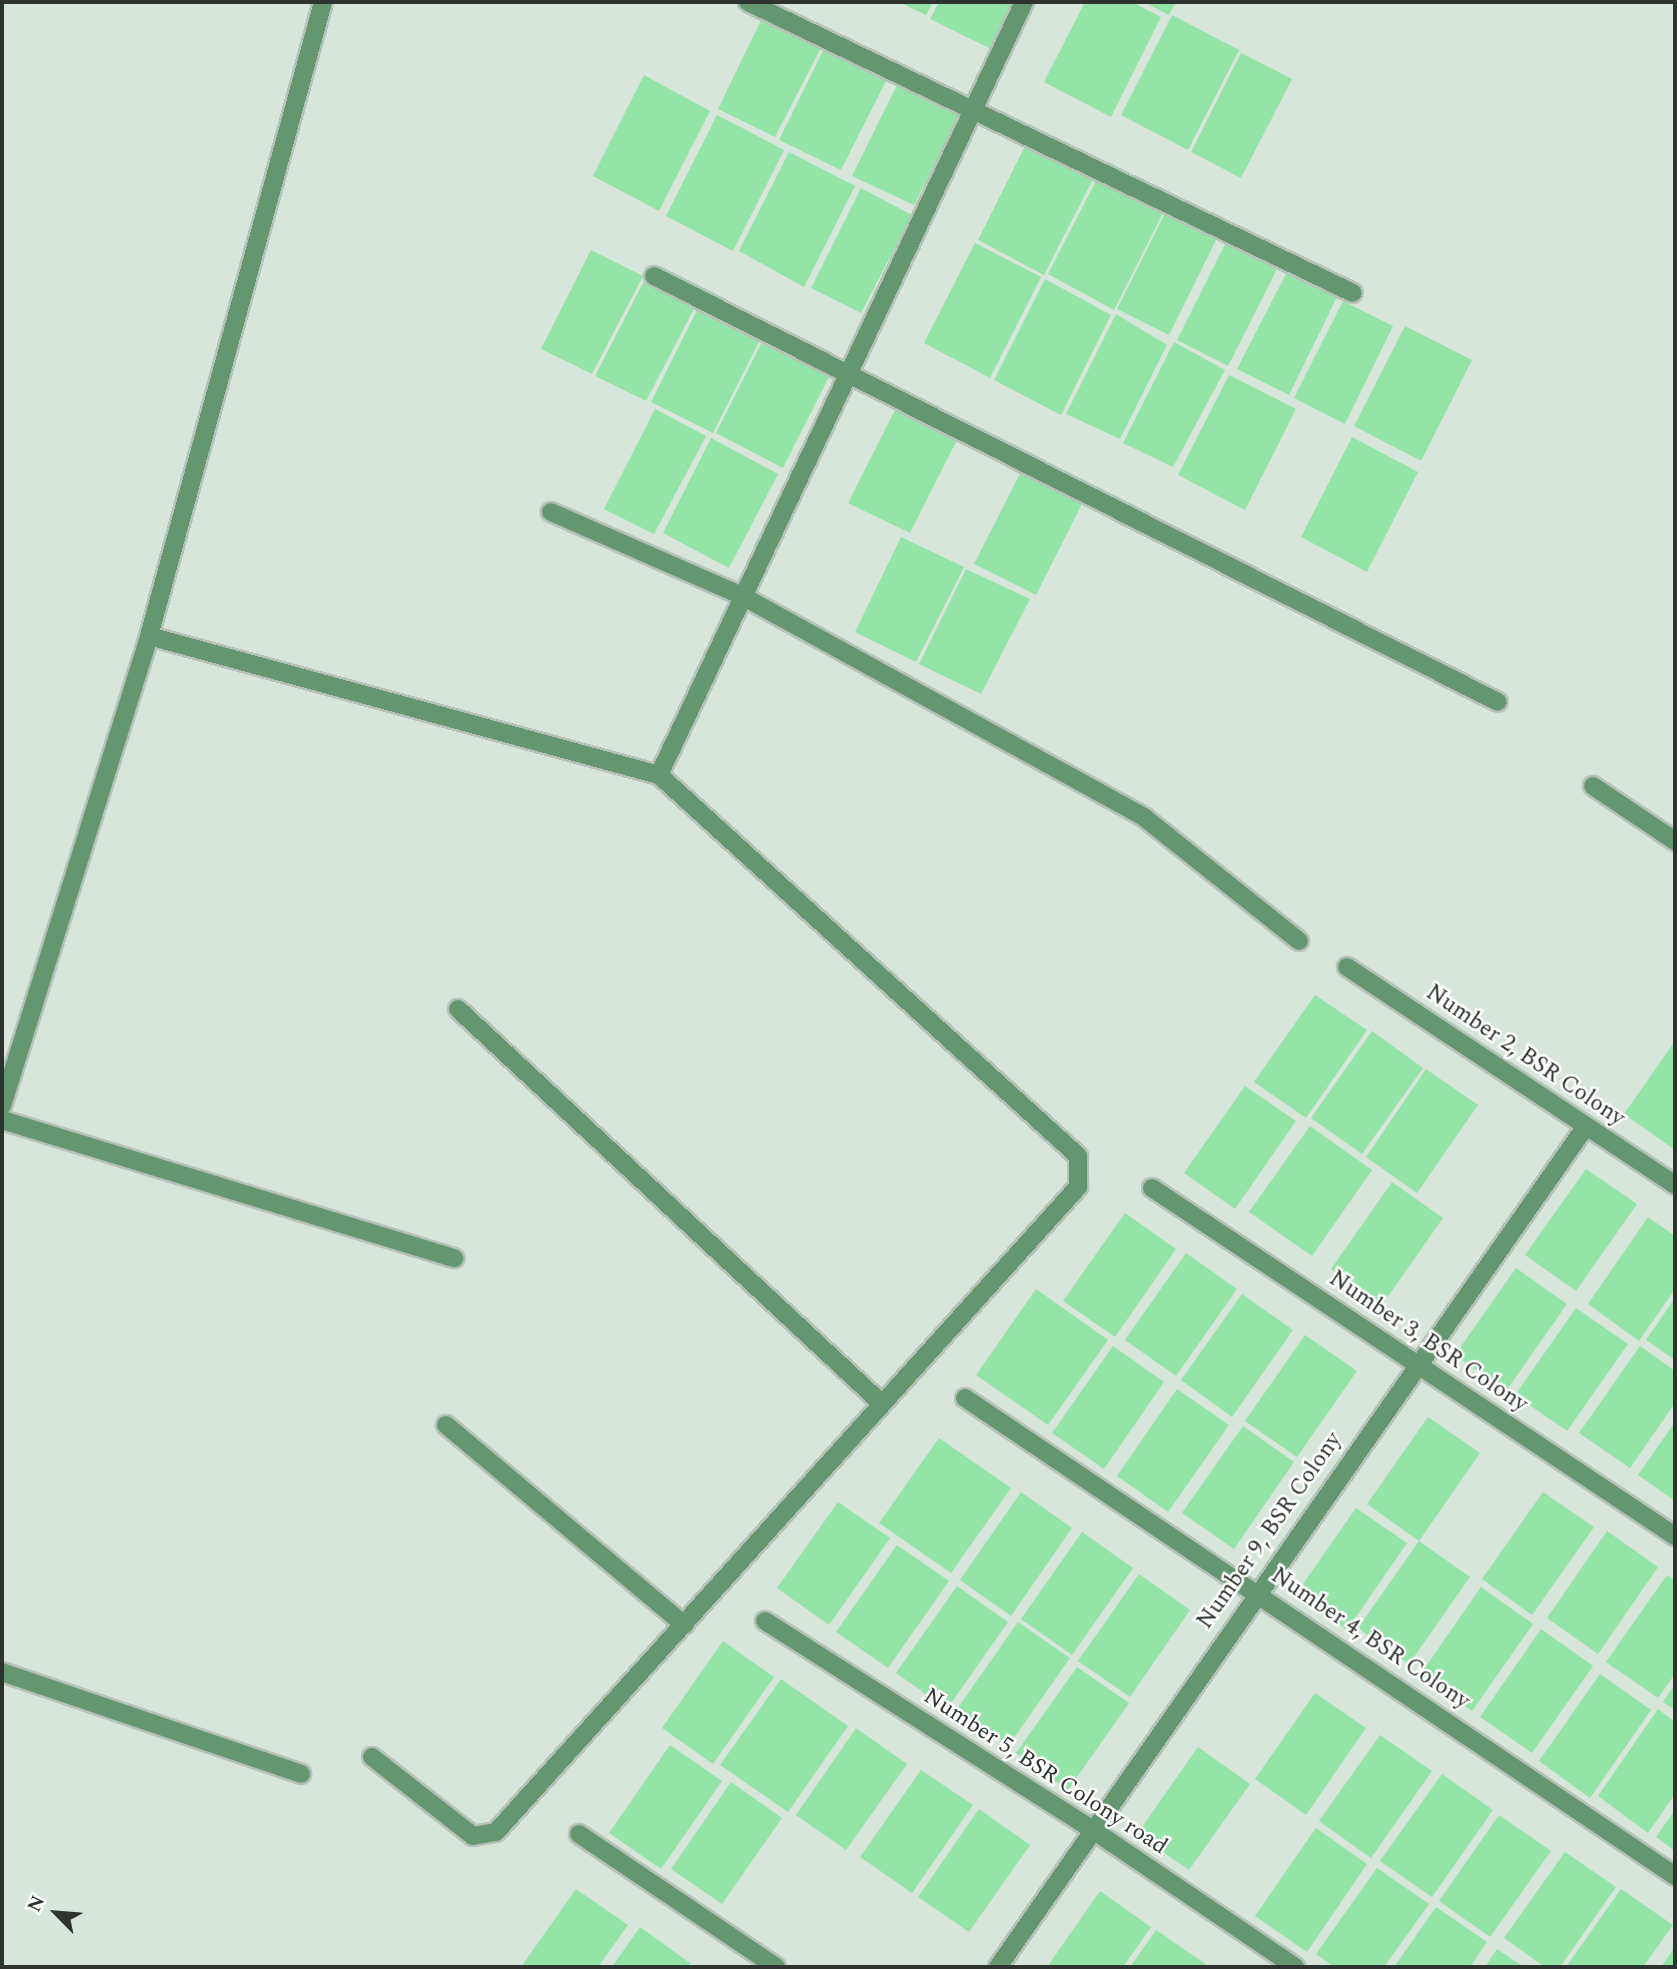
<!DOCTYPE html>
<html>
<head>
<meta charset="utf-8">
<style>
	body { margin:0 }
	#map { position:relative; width:1677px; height:1969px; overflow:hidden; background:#d8e5db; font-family:Spectral,serif }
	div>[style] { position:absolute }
	.building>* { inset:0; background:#94e3a7 }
	.roads { filter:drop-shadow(2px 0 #b6c1b9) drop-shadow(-2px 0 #b6c1b9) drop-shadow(0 2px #b6c1b9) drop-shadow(0 -2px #b6c1b9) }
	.minor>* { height:18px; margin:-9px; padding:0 9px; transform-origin:9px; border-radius:9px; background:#649670 }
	span { translate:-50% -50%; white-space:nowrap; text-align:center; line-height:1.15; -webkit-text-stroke:5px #fff; paint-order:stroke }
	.street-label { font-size:23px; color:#2e332f }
	.frame { position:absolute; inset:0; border:4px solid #2e332f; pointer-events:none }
	.north { position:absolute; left:21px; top:1878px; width:70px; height:70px; -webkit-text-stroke:5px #fff; paint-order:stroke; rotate:295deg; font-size:19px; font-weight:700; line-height:28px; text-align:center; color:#2e332f }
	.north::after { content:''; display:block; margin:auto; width:24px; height:32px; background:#2e332f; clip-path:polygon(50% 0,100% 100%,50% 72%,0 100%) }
</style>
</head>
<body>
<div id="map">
	<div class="building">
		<i style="clip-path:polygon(899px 2px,933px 2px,926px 15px)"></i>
		<i style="clip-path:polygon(939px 2px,1015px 2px,991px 49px,930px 19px)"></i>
		<i style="clip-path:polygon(1085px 2px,1132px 2px,1161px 17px,1111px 117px,1044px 82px)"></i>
		<i style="clip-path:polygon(1144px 2px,1176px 2px,1169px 15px)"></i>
		<i style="clip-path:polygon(764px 14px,823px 44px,775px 137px,718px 109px)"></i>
		<i style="clip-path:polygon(1172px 15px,1239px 50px,1188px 150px,1121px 115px)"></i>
		<i style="clip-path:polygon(826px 45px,889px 75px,841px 170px,779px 140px)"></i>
		<i style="clip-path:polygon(1241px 53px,1292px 79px,1241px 178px,1191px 152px)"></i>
		<i style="clip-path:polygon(644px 75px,710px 111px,659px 211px,593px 176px)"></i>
		<i style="clip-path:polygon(899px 81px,962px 111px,914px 205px,852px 176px)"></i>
		<i style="clip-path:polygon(717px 115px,784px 150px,733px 251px,666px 216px)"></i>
		<i style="clip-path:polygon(1028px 140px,1095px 175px,1044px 275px,978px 240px)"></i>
		<i style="clip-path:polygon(789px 152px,855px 186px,804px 287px,739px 251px)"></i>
		<i style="clip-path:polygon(1099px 175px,1165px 209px,1114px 310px,1048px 274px)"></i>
		<i style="clip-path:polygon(861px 188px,912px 215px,861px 313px,811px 288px)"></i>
		<i style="clip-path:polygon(1166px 211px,1217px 238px,1169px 335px,1117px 309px)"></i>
		<i style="clip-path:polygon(1226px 242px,1277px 269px,1228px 366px,1177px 340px)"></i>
		<i style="clip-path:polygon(975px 243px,1041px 277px,990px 378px,924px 343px)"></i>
		<i style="clip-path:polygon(591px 250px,643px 276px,592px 374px,541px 349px)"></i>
		<i style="clip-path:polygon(1287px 272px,1337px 297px,1289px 395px,1237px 369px)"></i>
		<i style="clip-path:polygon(646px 277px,697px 303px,646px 401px,595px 376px)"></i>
		<i style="clip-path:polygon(1045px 279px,1111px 315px,1061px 415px,994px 380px)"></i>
		<i style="clip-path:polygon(1343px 301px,1393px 326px,1345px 424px,1294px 398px)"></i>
		<i style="clip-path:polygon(698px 308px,761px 338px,713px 433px,651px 402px)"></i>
		<i style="clip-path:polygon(1116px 314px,1167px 345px,1120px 439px,1066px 414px)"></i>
		<i style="clip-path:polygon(1405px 326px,1472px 360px,1421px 461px,1354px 426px)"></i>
		<i style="clip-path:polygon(764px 338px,831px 373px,783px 468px,716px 433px)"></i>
		<i style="clip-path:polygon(1174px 342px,1225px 370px,1173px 467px,1123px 443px)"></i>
		<i style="clip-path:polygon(1229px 375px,1296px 409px,1245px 510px,1178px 475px)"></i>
		<i style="clip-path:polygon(896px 408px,958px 438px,910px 533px,848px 503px)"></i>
		<i style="clip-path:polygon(655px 409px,706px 436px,654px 534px,604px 509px)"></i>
		<i style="clip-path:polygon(1352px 437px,1418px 472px,1367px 572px,1301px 537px)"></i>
		<i style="clip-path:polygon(711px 438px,778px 474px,729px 568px,663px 533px)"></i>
		<i style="clip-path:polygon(1022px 470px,1084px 500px,1036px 595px,974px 564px)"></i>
		<i style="clip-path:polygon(901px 537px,964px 567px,916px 662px,855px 632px)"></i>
		<i style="clip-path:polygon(966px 569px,1030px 599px,981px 694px,919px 664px)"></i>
		<i style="clip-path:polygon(1315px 995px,1367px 1030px,1306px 1118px,1254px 1082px)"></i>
		<i style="clip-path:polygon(1372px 1031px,1423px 1068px,1362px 1154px,1311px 1118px)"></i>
		<i style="clip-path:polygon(1675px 1041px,1675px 1150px,1624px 1114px)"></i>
		<i style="clip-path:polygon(1426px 1069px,1478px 1105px,1417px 1193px,1366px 1157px)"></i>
		<i style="clip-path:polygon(1245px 1086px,1296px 1121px,1235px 1209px,1184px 1173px)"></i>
		<i style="clip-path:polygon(1310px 1126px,1372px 1170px,1312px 1256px,1249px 1212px)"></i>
		<i style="clip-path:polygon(1586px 1169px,1637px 1204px,1576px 1291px,1525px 1255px)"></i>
		<i style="clip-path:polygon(1392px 1182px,1443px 1218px,1382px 1305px,1331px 1269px)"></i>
		<i style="clip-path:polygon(1125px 1213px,1176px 1249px,1115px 1337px,1063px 1301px)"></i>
		<i style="clip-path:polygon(1648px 1217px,1675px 1236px,1675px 1289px,1639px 1341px,1588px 1304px)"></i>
		<i style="clip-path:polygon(1186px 1253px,1237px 1289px,1176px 1376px,1125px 1340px)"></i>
		<i style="clip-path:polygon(1516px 1268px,1567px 1304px,1506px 1391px,1455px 1355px)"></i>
		<i style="clip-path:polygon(1036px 1289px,1108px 1340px,1048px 1425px,976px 1375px)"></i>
		<i style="clip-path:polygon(1242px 1294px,1293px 1330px,1232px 1417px,1181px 1380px)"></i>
		<i style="clip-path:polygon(1675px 1298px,1675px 1360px,1646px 1340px)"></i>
		<i style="clip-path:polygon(1576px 1308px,1628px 1344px,1567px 1431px,1515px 1395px)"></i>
		<i style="clip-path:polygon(1305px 1335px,1357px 1371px,1297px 1457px,1245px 1421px)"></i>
		<i style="clip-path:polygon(1113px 1346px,1164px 1382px,1104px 1469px,1052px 1433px)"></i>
		<i style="clip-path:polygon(1640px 1346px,1675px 1371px,1675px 1403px,1630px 1468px,1579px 1433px)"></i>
		<i style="clip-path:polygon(1177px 1389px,1229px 1425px,1168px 1512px,1117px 1476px)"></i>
		<i style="clip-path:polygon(1428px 1417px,1480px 1453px,1419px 1541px,1470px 1577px,1409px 1664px,1358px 1628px,1419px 1541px,1367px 1504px)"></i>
		<i style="clip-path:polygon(1675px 1422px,1675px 1501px,1638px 1475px)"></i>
		<i style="clip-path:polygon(1243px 1426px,1294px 1462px,1234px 1549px,1182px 1513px)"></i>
		<i style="clip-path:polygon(939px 1438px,1011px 1488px,951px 1573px,879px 1523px)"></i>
		<i style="clip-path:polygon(1021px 1492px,1072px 1528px,1011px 1616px,960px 1580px)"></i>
		<i style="clip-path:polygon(1543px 1492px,1594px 1527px,1532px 1615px,1482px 1579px)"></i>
		<i style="clip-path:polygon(838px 1502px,890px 1538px,829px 1625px,777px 1588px)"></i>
		<i style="clip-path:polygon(1356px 1508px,1407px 1543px,1347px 1630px,1296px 1594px)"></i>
		<i style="clip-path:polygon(1607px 1531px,1658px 1567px,1598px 1654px,1547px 1618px)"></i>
		<i style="clip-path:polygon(1082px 1532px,1133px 1568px,1072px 1655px,1021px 1619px)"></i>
		<i style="clip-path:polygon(897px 1545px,949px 1581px,888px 1668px,836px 1632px)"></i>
		<i style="clip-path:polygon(1139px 1574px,1190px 1610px,1130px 1697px,1078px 1661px)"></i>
		<i style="clip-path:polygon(1667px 1575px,1675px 1580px,1675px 1674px,1658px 1698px,1606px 1662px)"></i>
		<i style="clip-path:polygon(957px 1586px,1008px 1622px,947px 1709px,896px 1673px)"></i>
		<i style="clip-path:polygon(1481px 1587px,1533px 1624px,1472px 1711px,1420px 1675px)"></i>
		<i style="clip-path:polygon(1018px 1622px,1070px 1658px,1009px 1745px,957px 1709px)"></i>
		<i style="clip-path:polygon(1541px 1629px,1593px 1666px,1532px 1753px,1480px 1717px)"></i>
		<i style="clip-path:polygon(723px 1641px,774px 1677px,713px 1764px,662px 1728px)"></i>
		<i style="clip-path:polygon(1077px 1667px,1129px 1703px,1068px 1790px,1016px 1753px)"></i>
		<i style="clip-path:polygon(1600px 1674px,1651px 1710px,1590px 1798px,1539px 1761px)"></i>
		<i style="clip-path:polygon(781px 1679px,848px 1726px,788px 1812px,720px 1765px)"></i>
		<i style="clip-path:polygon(1675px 1684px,1675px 1710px,1663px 1702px)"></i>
		<i style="clip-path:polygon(1315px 1693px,1366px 1728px,1306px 1815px,1255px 1779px)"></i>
		<i style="clip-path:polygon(1658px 1709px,1675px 1722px,1675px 1794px,1648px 1833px,1598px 1796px)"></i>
		<i style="clip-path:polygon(856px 1728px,907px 1764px,846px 1850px,796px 1815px)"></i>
		<i style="clip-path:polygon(1380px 1735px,1432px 1771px,1371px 1858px,1319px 1821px)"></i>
		<i style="clip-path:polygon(670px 1745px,722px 1781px,661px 1869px,609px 1833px)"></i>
		<i style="clip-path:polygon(1198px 1747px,1250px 1784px,1189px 1870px,1137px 1834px)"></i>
		<i style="clip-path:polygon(921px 1770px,973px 1805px,912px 1893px,860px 1857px)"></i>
		<i style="clip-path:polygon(1442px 1774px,1493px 1810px,1432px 1897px,1380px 1861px)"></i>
		<i style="clip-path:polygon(731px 1782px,782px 1818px,722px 1904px,671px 1869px)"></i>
		<i style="clip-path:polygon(979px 1809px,1030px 1845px,969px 1932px,918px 1897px)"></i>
		<i style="clip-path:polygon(1675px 1810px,1675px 1851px,1656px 1837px)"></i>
		<i style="clip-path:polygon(1499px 1815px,1551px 1851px,1490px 1937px,1439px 1901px)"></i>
		<i style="clip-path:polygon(1316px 1828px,1367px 1864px,1307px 1952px,1255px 1916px)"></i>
		<i style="clip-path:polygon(1565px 1852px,1616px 1887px,1560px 1967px,1545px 1967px,1504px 1938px)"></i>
		<i style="clip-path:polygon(1377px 1868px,1429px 1904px,1384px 1967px,1334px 1967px,1316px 1954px)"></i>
		<i style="clip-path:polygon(576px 1889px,628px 1925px,598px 1967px,521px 1967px)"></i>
		<i style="clip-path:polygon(1621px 1889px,1673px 1925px,1643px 1967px,1566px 1967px)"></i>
		<i style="clip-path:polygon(1100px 1891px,1151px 1927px,1123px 1967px,1047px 1967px)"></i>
		<i style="clip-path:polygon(1436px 1907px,1487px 1942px,1470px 1967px,1394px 1967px)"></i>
		<i style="clip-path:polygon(640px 1927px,690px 1963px,688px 1967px,612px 1967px)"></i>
		<i style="clip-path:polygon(1156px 1930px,1210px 1967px,1130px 1967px)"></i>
		<i style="clip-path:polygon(1675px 1947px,1675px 1967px,1661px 1967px)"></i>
		<i style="clip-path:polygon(1497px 1949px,1524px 1967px,1485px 1967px)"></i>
	</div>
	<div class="roads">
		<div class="minor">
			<i style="left:748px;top:2px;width:671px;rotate:25.69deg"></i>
			<i style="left:654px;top:276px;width:945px;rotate:26.78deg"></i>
			<i style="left:551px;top:512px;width:209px;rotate:23.7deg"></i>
			<i style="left:742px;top:596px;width:460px;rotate:28.8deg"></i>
			<i style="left:1145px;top:818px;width:197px;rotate:38.6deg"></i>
			<i style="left:149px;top:636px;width:529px;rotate:15.25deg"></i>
			<i style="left:1593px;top:786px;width:99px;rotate:33.9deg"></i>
			<i style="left:1347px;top:967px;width:394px;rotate:33.6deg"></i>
			<i style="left:458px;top:1009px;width:577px;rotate:42.96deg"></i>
			<i style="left:2px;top:1106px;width:492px;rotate:-72.6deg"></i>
			<i style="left:149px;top:636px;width:657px;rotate:-74.65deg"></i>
			<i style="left:2px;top:1120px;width:473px;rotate:17deg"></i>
			<i style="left:1152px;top:1188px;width:628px;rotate:33.64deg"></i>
			<i style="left:965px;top:1398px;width:856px;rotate:33.95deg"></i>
			<i style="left:446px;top:1425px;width:311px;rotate:40deg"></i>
			<i style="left:765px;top:1621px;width:389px;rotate:32.5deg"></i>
			<i style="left:1093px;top:1830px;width:244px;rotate:34.1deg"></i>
			<i style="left:2px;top:1672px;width:316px;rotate:18.8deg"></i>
			<i style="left:372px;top:1757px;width:128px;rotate:38deg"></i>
			<i style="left:473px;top:1836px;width:23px;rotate:-10deg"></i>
			<i style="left:496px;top:1832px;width:869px;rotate:-47.94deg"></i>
			<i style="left:1078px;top:1187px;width:31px;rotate:-90deg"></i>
			<i style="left:1078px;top:1156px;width:566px;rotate:-137.72deg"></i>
			<i style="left:659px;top:775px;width:855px;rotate:-64.72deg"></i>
			<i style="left:579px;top:1834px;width:238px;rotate:34deg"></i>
			<i style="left:998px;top:1967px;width:1026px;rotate:-55.04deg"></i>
		</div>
	</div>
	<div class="street-label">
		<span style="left:1525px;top:1056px;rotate:34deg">Number 2, BSR Colony</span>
		<span style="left:1428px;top:1342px;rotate:34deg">Number 3, BSR Colony</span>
		<span style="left:1270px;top:1531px;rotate:-55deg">Number 9, BSR Colony</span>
		<span style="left:1370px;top:1639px;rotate:34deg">Number 4, BSR Colony</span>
		<span style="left:1045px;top:1772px;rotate:33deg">Number 5, BSR Colony road</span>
	</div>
	<div class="frame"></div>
	<div class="north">N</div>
</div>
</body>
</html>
